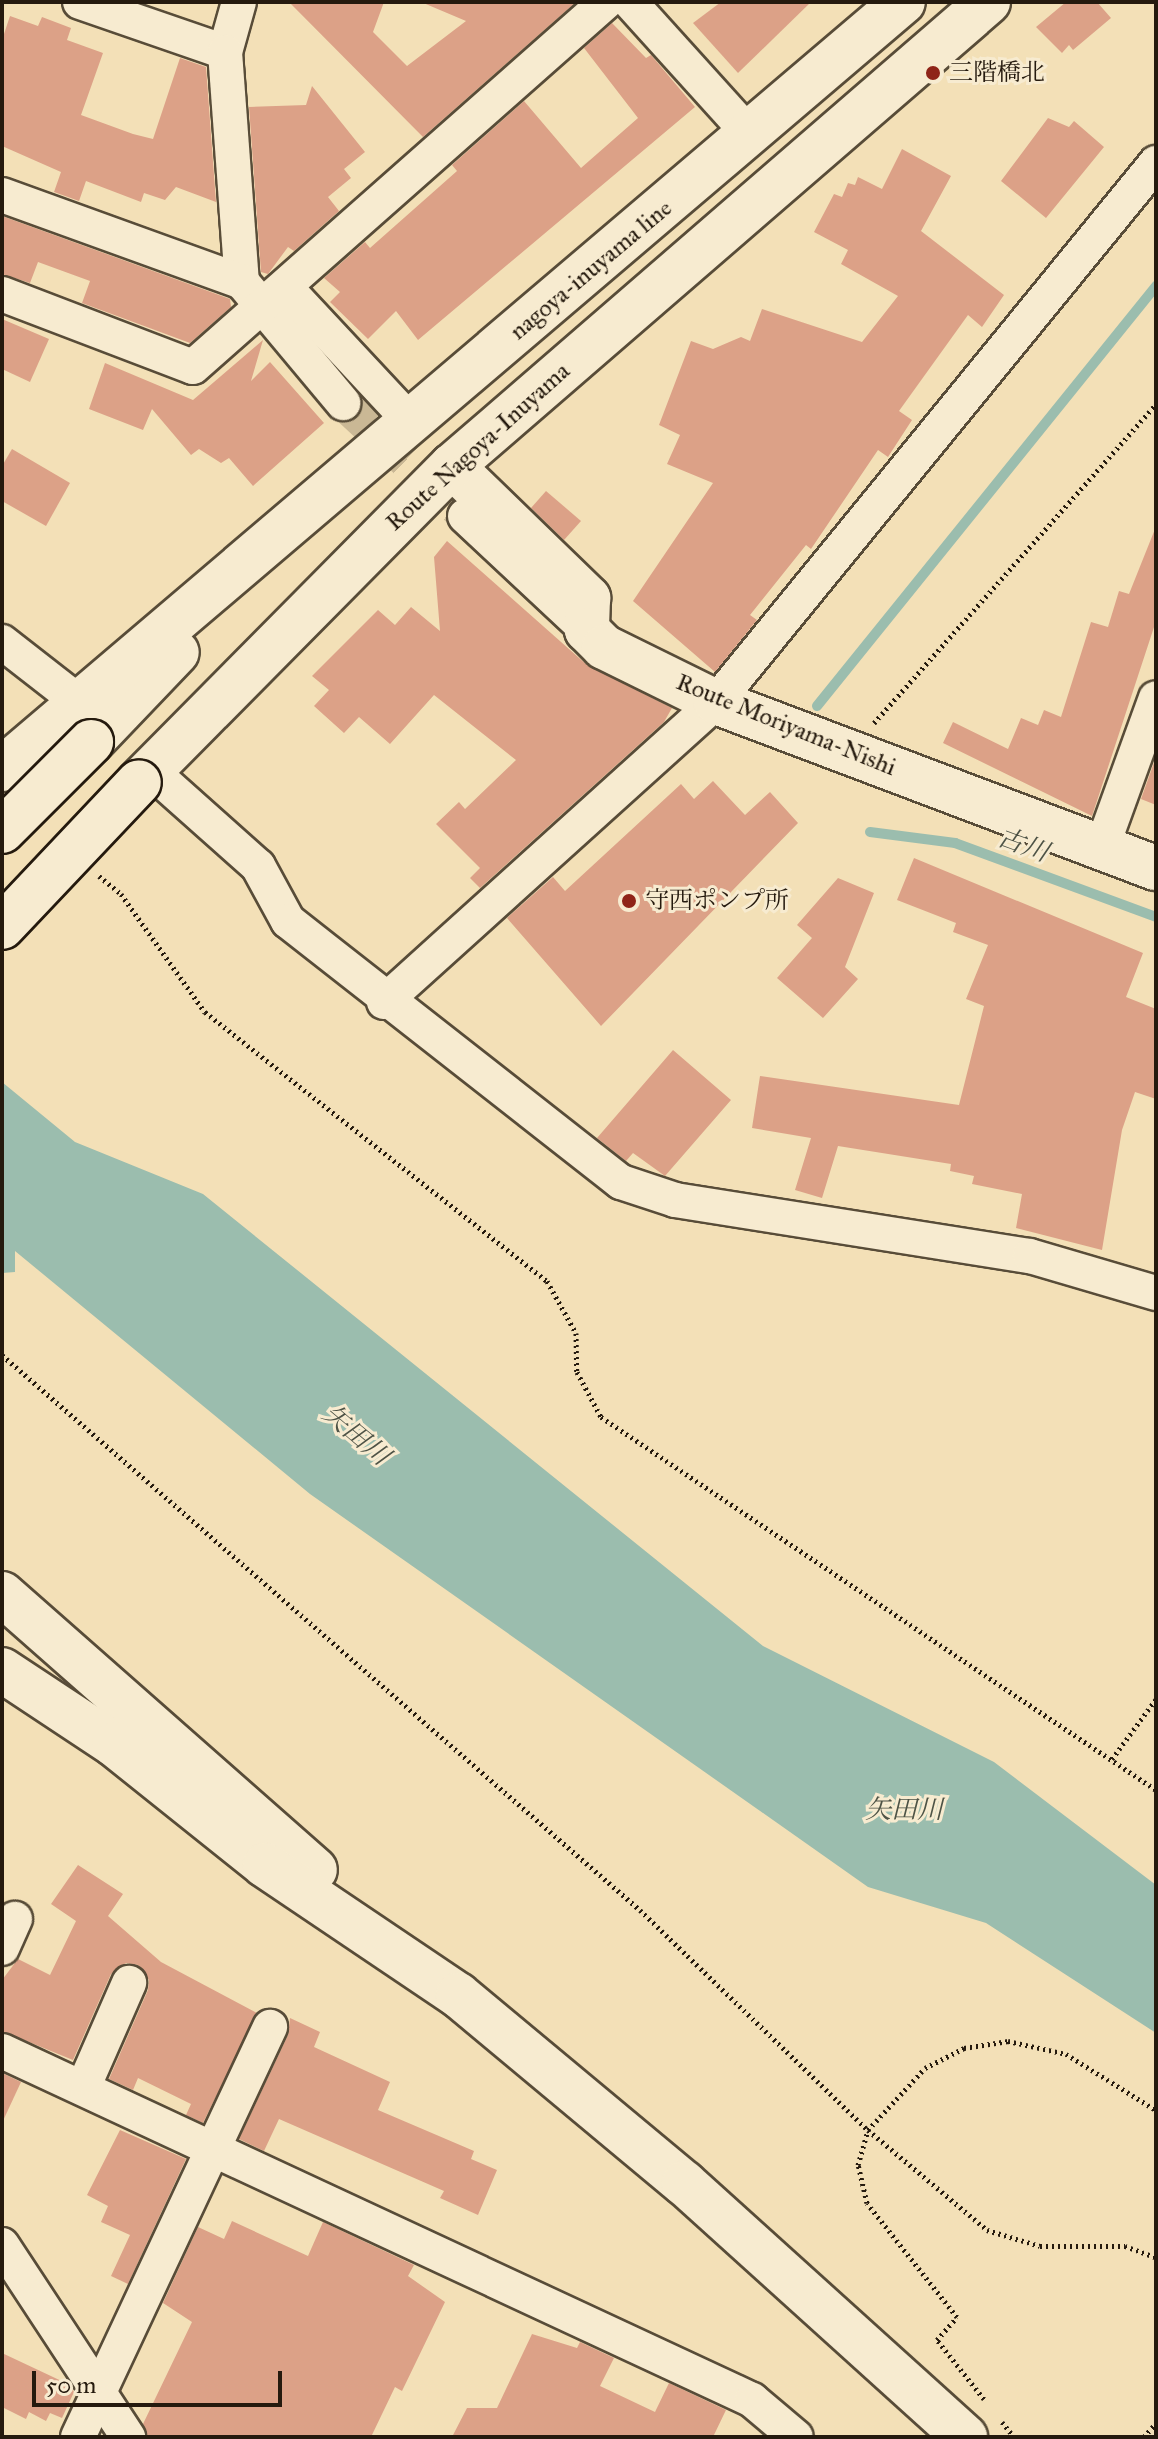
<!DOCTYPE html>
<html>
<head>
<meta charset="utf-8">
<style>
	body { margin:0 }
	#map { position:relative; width:1158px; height:2439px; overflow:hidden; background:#f3e0b7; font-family:"IM FELL Great Primer","Noto Serif JP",serif }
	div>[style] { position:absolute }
	.water>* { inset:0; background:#9bbdae }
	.stream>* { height:10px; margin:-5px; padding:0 5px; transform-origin:5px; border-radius:5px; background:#9bbdae }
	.building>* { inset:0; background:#dca187 }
	.street-tunnel>* { height:34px; margin-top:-17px; transform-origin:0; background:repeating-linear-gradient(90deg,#cab895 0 34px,transparent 0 51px) }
	.path>* { height:5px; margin-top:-2.5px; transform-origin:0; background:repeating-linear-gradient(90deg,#251a0e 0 2px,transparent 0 6px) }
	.roads { filter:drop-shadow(2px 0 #584c38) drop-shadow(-2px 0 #584c38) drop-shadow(0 2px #584c38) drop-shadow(0 -2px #584c38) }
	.street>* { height:34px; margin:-17px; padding:0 17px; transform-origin:17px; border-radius:17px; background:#f7ebd0 }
	.secondary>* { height:44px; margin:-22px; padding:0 22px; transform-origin:22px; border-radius:22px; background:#f7ebd0 }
	.bridges { filter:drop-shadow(2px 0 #251a0e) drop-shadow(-2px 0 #251a0e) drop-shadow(0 2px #251a0e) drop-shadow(0 -2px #251a0e) }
	.secondary-bridge>* { height:44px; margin:-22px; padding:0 22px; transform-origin:22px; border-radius:22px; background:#f7ebd0 }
	.dots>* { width:22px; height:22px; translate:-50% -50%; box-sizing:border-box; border:4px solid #f7ebd0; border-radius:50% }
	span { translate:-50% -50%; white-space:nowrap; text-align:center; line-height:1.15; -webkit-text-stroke:6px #f7ebd0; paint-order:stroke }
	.poi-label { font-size:24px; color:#251a0e }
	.left { translate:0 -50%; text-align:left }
	.street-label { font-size:24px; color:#251a0e }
	.water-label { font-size:26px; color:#4e5346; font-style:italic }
	.frame { position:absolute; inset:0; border:4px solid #251a0e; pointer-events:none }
	.scale { position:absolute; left:32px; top:2371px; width:250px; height:36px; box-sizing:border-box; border:4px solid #251a0e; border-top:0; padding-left:10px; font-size:24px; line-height:28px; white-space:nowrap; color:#251a0e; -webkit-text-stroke:6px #f7ebd0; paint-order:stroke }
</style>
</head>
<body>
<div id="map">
	<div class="water">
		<i style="clip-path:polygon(2px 1082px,75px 1142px,203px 1194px,763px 1646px,994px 1762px,1156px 1885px,1156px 2033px,986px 1923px,868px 1887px,310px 1494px,15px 1251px,15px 1272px,2px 1273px)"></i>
	</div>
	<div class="stream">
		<i style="left:817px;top:706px;width:540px;rotate:-51.09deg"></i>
		<i style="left:870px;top:832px;width:86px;rotate:7.4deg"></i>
		<i style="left:955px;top:843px;width:214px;rotate:20.2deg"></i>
	</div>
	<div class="building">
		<i style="clip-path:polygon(289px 2px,384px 2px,373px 32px,407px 66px,466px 21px,421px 2px,576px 2px,423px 137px)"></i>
		<i style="clip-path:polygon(721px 2px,811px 2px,738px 73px,693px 23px)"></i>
		<i style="clip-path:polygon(1066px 2px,1097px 2px,1111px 18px,1073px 50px,1069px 45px,1062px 53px,1036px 27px)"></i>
		<i style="clip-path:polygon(10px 16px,38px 26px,42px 17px,71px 28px,67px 40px,103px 53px,81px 115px,133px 134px,153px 139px,180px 58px,206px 67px,216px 202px,176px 187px,165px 200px,144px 193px,141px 202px,86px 181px,79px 201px,54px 192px,61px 172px,2px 146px,2px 40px)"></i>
		<i style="clip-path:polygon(612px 23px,646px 58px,651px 55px,695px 107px,418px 340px,396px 311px,368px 339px,330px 302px,340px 292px,324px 278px,365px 242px,370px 248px,457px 171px,452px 165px,524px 101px,581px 168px,638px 118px,584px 48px)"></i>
		<i style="clip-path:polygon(312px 86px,365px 152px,344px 169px,351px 178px,328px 197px,339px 211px,294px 251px,288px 247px,268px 274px,261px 272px,249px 107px,306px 105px)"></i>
		<i style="clip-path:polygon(1048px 118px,1069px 127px,1074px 121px,1104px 147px,1046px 218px,1001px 181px)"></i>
		<i style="clip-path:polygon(902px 149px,951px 176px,921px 231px,1004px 295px,982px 327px,968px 315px,899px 411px,912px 420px,888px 457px,878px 450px,811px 549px,806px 545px,750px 615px,757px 620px,715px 672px,633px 601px,713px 483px,667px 464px,680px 435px,659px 425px,691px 341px,713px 349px,741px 337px,750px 341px,762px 309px,862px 342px,898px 296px,841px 264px,848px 250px,814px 232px,834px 194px,842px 197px,848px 183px,855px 185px,858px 177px,882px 189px)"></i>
		<i style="clip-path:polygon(2px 216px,230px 299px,231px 307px,190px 343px,82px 303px,90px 281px,38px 262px,30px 283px,2px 274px)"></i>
		<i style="clip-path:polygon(2px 319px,49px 339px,30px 382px,2px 369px)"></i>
		<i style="clip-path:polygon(263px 340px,251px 381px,270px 362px,324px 423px,253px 486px,229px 458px,221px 463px,199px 449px,191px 455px,152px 409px,143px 430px,89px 409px,105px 363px,193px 400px)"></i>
		<i style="clip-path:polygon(12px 449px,70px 483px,46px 526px,2px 501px,2px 466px)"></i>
		<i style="clip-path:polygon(546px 491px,581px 521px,564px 540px,531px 508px)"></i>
		<i style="clip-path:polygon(1155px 529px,1156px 621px,1092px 816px,943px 743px,953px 722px,1008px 749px,1021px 718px,1038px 725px,1044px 710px,1061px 717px,1091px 622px,1108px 627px,1119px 591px,1129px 594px)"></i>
		<i style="clip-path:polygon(447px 541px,587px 665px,672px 708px,664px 722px,480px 888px,470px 878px,480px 868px,436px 824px,459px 802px,465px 809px,516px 760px,434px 695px,390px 744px,359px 717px,344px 733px,314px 706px,329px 690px,312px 676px,378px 610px,395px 625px,411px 607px,440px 631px,434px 557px)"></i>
		<i style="clip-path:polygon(1156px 757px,1156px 805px,1141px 799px)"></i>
		<i style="clip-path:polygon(713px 781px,745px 815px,770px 792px,798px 823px,601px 1026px,507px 918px,553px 877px,565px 891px,681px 784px,694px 799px)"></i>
		<i style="clip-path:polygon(914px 858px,1143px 953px,1126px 997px,1156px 1009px,1156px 1099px,1135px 1092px,1122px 1130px,1102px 1250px,1016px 1228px,1022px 1194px,972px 1184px,974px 1176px,950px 1171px,951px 1164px,838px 1146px,822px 1198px,795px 1190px,811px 1138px,752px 1128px,760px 1076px,959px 1105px,984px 1006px,966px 999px,988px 945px,953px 932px,956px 923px,897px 900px)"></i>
		<i style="clip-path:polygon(838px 878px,874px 893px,845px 967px,858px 979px,823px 1018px,777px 978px,812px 938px,797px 925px)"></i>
		<i style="clip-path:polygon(673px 1050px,731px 1100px,665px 1176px,633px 1153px,626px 1161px,597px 1138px)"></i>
		<i style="clip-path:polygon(78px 1865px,123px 1894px,108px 1916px,161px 1962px,257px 2013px,203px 2123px,186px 2115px,191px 2104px,138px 2078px,133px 2090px,109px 2079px,148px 1990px,149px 1980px,138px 1965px,126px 1963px,111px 1974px,73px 2060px,2px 2031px,2px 1980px,18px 1959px,50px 1975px,76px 1921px,51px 1904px)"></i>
		<i style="clip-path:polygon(290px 2018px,320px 2032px,314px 2047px,390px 2082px,378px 2110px,474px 2151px,471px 2159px,497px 2170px,478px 2215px,440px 2198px,444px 2191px,279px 2119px,264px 2151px,239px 2139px,288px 2035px)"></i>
		<i style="clip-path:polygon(2px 2073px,21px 2082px,2px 2123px)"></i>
		<i style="clip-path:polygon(120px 2130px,186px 2159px,128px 2284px,111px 2276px,130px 2235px,101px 2222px,108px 2206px,87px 2195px)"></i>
		<i style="clip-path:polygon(232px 2221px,308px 2256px,323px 2222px,414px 2265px,408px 2276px,445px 2302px,402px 2391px,395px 2387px,371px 2437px,148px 2437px,143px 2424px,192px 2322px,163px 2303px,198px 2227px,224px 2239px)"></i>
		<i style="clip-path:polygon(532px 2334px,577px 2348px,580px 2342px,614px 2358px,600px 2386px,655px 2412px,669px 2383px,726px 2410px,713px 2437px,452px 2437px,467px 2408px,497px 2408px)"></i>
		<i style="clip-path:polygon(2px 2353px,70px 2385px,74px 2392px,62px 2418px,50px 2413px,46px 2421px,29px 2412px,26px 2419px,2px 2407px)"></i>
	</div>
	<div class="street-tunnel">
		<i style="left:343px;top:403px;width:166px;rotate:42.8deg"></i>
	</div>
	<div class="path">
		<i style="left:874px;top:723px;width:426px;rotate:-48.5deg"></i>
		<i style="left:99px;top:876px;width:28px;rotate:39deg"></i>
		<i style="left:121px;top:894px;width:145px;rotate:54.6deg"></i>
		<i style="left:205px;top:1012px;width:435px;rotate:38.2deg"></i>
		<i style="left:547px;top:1281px;width:60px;rotate:60.9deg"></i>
		<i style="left:576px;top:1333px;width:39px;rotate:89deg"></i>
		<i style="left:577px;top:1372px;width:51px;rotate:61.9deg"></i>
		<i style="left:601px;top:1417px;width:669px;rotate:33.9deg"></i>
		<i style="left:2px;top:1355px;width:846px;rotate:41.02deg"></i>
		<i style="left:640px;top:1910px;width:317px;rotate:44deg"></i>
		<i style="left:868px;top:2130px;width:84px;rotate:-47.4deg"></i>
		<i style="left:925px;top:2068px;width:44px;rotate:-27.1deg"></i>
		<i style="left:964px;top:2048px;width:45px;rotate:-9deg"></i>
		<i style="left:1008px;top:2041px;width:59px;rotate:12.6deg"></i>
		<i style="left:1066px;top:2054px;width:106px;rotate:31.9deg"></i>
		<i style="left:1112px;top:1759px;width:74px;rotate:-53.7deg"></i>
		<i style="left:984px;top:2399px;width:75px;rotate:-128.5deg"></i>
		<i style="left:937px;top:2340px;width:30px;rotate:-49deg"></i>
		<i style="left:957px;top:2317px;width:145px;rotate:-128.3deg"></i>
		<i style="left:867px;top:2203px;width:39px;rotate:-103deg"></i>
		<i style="left:858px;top:2165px;width:36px;rotate:-74deg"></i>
		<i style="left:868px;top:2130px;width:155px;rotate:40deg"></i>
		<i style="left:987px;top:2230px;width:55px;rotate:16.8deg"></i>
		<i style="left:1040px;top:2246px;width:85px"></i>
		<i style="left:1125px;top:2246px;width:33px;rotate:20deg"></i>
		<i style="left:1002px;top:2422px;width:19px;rotate:51deg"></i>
		<i style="left:1144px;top:2437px;width:18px;rotate:-49deg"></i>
	</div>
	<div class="roads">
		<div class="street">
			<i style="left:80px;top:2px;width:153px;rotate:19deg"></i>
			<i style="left:239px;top:2px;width:52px;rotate:105.6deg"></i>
			<i style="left:225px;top:52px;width:231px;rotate:85.8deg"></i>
			<i style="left:242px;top:282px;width:158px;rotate:50.1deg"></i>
			<i style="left:630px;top:2px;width:181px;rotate:47.9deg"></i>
			<i style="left:2px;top:195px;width:255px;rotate:19.9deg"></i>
			<i style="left:287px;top:289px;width:182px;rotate:47deg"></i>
			<i style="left:2px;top:294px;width:204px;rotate:20.9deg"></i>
			<i style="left:193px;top:367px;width:551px;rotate:-41.47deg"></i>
			<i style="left:465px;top:516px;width:167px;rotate:43.1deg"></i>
			<i style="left:2px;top:642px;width:99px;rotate:38deg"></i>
			<i style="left:149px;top:769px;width:146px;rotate:41.7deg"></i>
			<i style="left:258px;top:866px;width:63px;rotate:61.4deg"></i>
			<i style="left:288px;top:921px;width:423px;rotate:38.1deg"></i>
			<i style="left:621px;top:1182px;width:57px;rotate:18.4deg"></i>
			<i style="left:675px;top:1200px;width:359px;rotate:9deg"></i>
			<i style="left:1030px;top:1256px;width:131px;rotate:16.4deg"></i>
			<i style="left:1102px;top:847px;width:158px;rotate:-70.1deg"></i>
			<i style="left:384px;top:1002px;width:447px;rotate:-42.1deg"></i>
			<i style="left:716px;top:702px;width:696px;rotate:-50.77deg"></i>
			<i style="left:2px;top:1948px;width:32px;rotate:-66deg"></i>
			<i style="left:2px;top:2051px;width:827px;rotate:24.95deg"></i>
			<i style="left:752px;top:2400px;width:57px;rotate:40.1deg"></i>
			<i style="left:83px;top:2088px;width:115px;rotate:-66.3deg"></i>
			<i style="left:2px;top:2245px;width:230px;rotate:56.7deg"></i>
			<i style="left:78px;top:2437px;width:453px;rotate:-64.9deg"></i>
		</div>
		<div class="secondary">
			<i style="left:452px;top:466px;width:190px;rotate:44.1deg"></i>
			<i style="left:588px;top:598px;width:32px;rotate:92deg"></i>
			<i style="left:587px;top:630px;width:24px;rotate:45deg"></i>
			<i style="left:604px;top:647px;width:125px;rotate:26.2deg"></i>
			<i style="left:716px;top:702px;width:470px;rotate:20.7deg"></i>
			<i style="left:91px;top:742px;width:124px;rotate:-46.3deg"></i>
			<i style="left:2px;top:769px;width:1183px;rotate:-40.41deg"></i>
			<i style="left:139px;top:782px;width:445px;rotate:-45.3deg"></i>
			<i style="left:452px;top:466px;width:709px;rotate:-40.88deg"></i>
			<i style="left:2px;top:1594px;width:417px;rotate:41.4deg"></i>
			<i style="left:2px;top:1670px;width:134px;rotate:33.5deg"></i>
			<i style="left:114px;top:1744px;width:193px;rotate:38.7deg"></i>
			<i style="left:265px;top:1865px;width:233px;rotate:34deg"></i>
			<i style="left:458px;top:1995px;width:294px;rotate:39.8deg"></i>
			<i style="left:684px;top:2183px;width:379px;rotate:42.1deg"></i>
		</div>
	</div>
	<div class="bridges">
		<div class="secondary-bridge">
			<i style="left:2px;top:831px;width:126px;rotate:-45deg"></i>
			<i style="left:2px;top:927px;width:199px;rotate:-46.6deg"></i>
		</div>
	</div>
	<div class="dots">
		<i style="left:933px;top:73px;background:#8f2418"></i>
		<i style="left:629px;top:901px;background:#8f2418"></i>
	</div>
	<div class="poi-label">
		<span class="left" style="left:949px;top:73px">三階橋北</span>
		<span class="left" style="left:645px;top:901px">守西ポンプ所</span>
	</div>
	<div class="street-label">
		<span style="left:591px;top:270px;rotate:-40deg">nagoya-inuyama line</span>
		<span style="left:478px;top:447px;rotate:-42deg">Route Nagoya-Inuyama</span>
		<span style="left:786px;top:725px;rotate:22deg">Route Moriyama-Nishi</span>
	</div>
	<div class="water-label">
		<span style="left:1023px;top:845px;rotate:20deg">古川</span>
		<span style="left:356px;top:1435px;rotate:40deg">矢田川</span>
		<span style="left:904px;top:1810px">矢田川</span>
	</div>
	<div class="frame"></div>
	<div class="scale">50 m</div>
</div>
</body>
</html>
